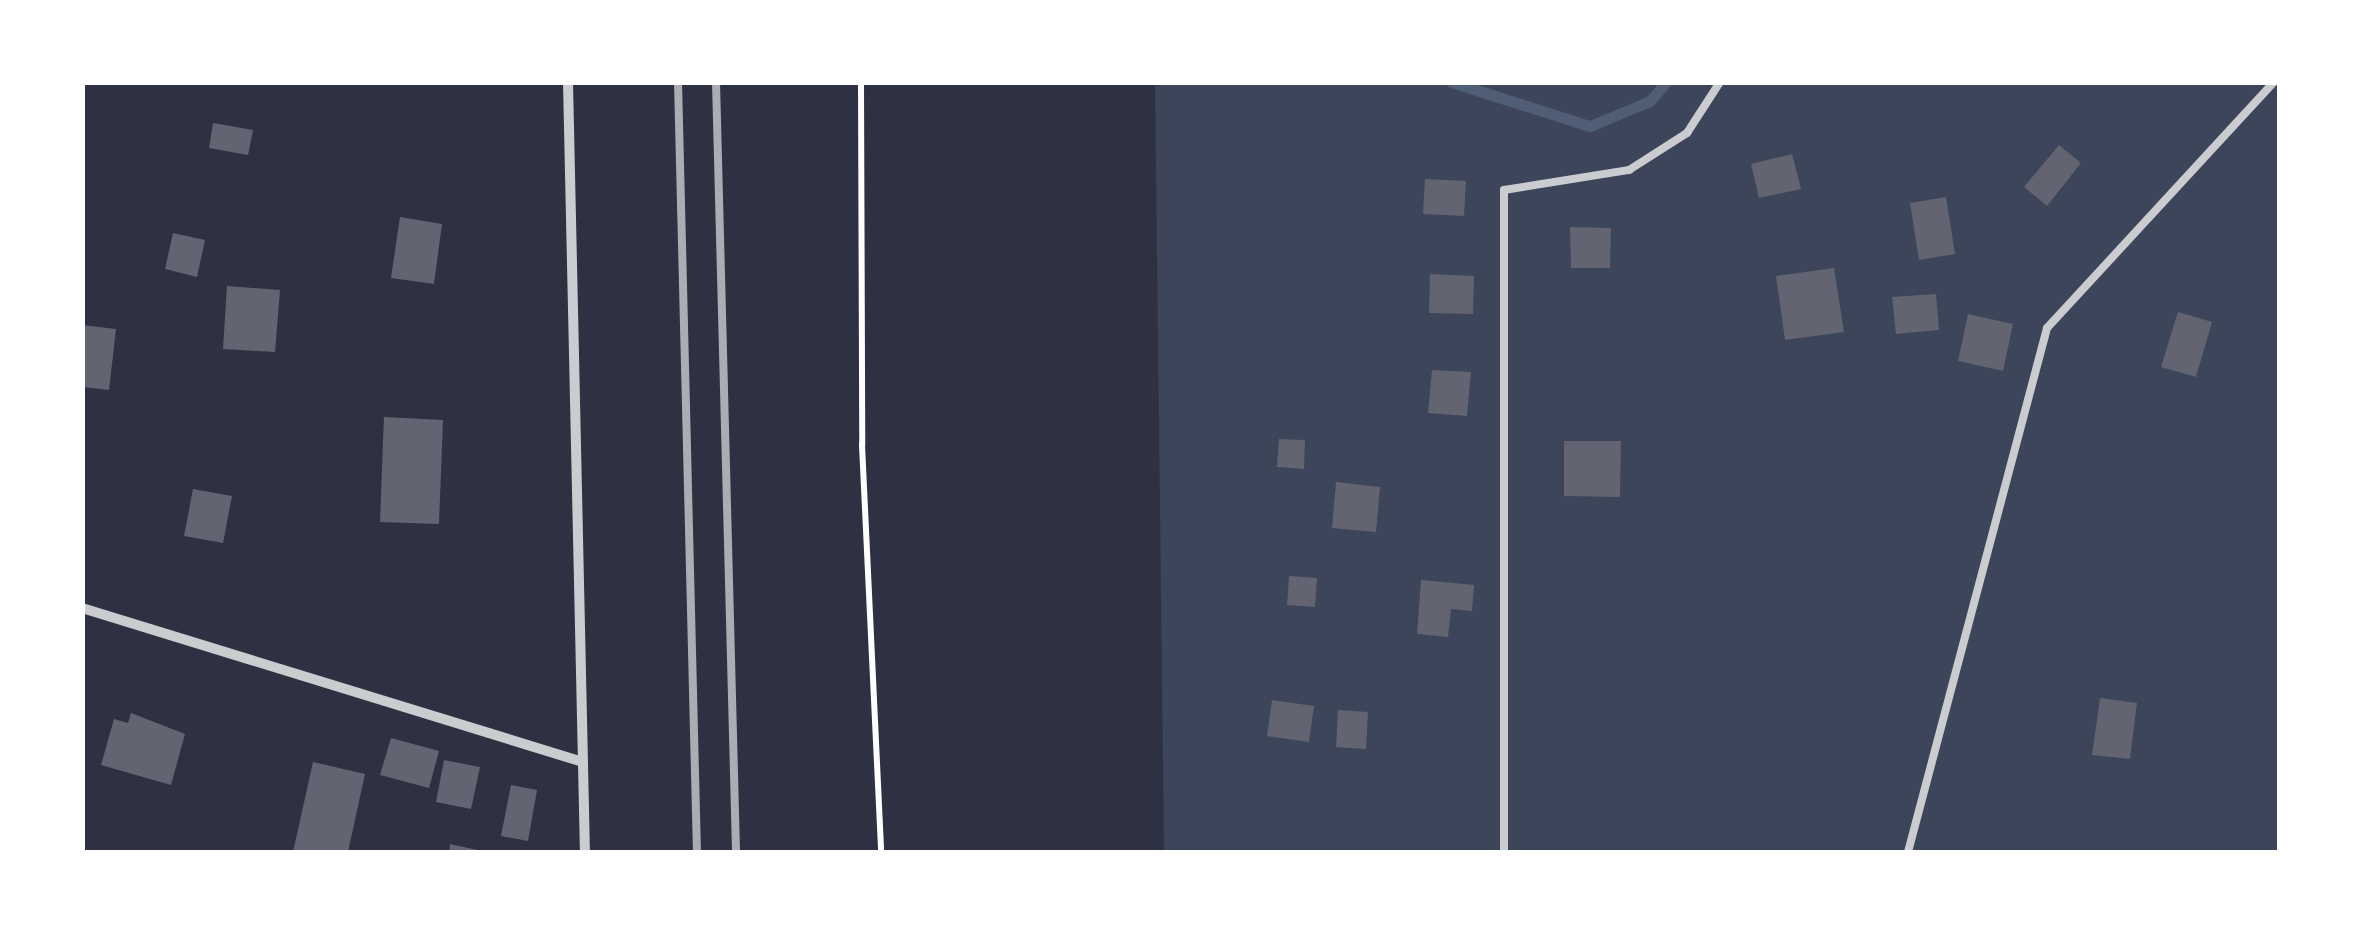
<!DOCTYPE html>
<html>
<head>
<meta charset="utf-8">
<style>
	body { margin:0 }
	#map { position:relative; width:2362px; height:935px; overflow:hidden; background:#2d3142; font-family:Arial,sans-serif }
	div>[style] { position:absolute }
	.green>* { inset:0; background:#3c4559 }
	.stream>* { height:11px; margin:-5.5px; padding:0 5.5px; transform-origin:5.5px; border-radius:5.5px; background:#4f5d75 }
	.building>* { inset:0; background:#626471 }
	.path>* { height:6px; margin:-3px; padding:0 3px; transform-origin:3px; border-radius:3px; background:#fff }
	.service>* { height:8px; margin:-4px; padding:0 4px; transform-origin:4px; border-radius:4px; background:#caccd0 }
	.minor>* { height:10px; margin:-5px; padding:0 5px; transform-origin:5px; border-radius:5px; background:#caccd0 }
	.rail>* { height:8px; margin:-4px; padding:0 4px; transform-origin:4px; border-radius:4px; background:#abadb3 }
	span { translate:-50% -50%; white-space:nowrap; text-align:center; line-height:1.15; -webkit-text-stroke:8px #fff; paint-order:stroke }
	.frame { position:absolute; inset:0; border:85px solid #fff; pointer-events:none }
</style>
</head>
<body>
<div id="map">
	<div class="green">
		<i style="clip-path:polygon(1155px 83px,2279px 83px,2279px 852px,1164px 852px)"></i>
	</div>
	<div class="stream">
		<i style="left:1451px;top:82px;width:146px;rotate:17.6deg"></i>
		<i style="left:1590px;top:126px;width:65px;rotate:-22.6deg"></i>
		<i style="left:1650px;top:101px;width:25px;rotate:-50deg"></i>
	</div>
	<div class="building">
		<i style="clip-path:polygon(213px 123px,253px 130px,248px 155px,209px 148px)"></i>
		<i style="clip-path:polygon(2059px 145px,2081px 163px,2047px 206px,2024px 187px)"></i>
		<i style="clip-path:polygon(1792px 154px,1801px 189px,1759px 198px,1751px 164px)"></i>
		<i style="clip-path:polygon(1425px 179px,1466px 181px,1464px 216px,1423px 214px)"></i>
		<i style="clip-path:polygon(1946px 197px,1955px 254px,1919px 260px,1910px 203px)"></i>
		<i style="clip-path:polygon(400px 217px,442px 224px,434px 284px,391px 278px)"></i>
		<i style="clip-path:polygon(1570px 227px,1611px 228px,1610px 268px,1571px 268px)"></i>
		<i style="clip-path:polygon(173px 233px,205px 240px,197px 277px,165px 269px)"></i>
		<i style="clip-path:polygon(1834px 268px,1844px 332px,1785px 340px,1776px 276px)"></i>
		<i style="clip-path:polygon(1430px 274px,1474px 276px,1473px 314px,1429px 313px)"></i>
		<i style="clip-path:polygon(227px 286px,280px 290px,275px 352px,223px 349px)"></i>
		<i style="clip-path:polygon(1936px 294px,1939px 330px,1896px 334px,1892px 297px)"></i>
		<i style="clip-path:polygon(2178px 312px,2212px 322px,2196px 377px,2161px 367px)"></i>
		<i style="clip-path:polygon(1968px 314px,2013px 324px,2003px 371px,1958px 361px)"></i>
		<i style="clip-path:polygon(82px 325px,116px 329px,109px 390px,82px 387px)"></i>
		<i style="clip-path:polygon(1432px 370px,1471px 372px,1467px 416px,1428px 413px)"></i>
		<i style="clip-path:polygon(384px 417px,443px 420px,439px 524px,380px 522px)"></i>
		<i style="clip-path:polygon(1279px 439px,1305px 440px,1304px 469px,1277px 467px)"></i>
		<i style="clip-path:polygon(1564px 441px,1621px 441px,1620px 497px,1564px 496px)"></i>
		<i style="clip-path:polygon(1336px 482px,1380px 487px,1376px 532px,1332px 528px)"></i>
		<i style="clip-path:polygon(193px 489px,232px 496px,223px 543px,184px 536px)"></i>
		<i style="clip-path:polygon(1289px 576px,1317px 578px,1315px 607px,1287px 605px)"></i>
		<i style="clip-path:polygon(1421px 580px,1474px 585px,1472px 611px,1451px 609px,1448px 637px,1417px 634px)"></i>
		<i style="clip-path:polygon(2100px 698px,2137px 703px,2130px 759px,2092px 755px)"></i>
		<i style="clip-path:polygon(1272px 700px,1314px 706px,1309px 742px,1267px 736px)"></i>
		<i style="clip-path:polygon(1338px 710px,1368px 712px,1366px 749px,1336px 747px)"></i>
		<i style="clip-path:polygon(131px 713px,185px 734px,171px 785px,101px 765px,114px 719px,128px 723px)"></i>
		<i style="clip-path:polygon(391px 738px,439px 751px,429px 788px,380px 775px)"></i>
		<i style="clip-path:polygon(444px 760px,480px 767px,471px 809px,436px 802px)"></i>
		<i style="clip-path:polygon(313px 762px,365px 774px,348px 852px,293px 852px)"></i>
		<i style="clip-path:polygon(511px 785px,537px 790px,528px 841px,501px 836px)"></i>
		<i style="clip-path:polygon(450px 844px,482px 851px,481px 852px,449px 852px)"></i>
	</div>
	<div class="path">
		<i style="left:861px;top:82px;width:363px;rotate:89.8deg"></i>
		<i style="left:862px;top:445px;width:407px;rotate:87.3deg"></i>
	</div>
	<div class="service">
		<i style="left:1504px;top:852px;width:662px;rotate:-90deg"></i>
		<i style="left:1504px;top:190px;width:127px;rotate:-9.1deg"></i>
		<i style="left:1629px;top:170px;width:69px;rotate:-32.5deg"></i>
		<i style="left:1687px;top:133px;width:61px;rotate:-57.1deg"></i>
		<i style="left:1908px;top:852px;width:542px;rotate:-75.14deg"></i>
		<i style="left:2047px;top:328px;width:335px;rotate:-47.3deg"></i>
	</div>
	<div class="minor">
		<i style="left:568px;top:82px;width:770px;rotate:88.74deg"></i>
		<i style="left:82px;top:608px;width:524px;rotate:17.09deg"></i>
	</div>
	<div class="rail">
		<i style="left:678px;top:82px;width:770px;rotate:88.59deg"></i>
		<i style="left:716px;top:82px;width:770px;rotate:88.51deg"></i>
	</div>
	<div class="frame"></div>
</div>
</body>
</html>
